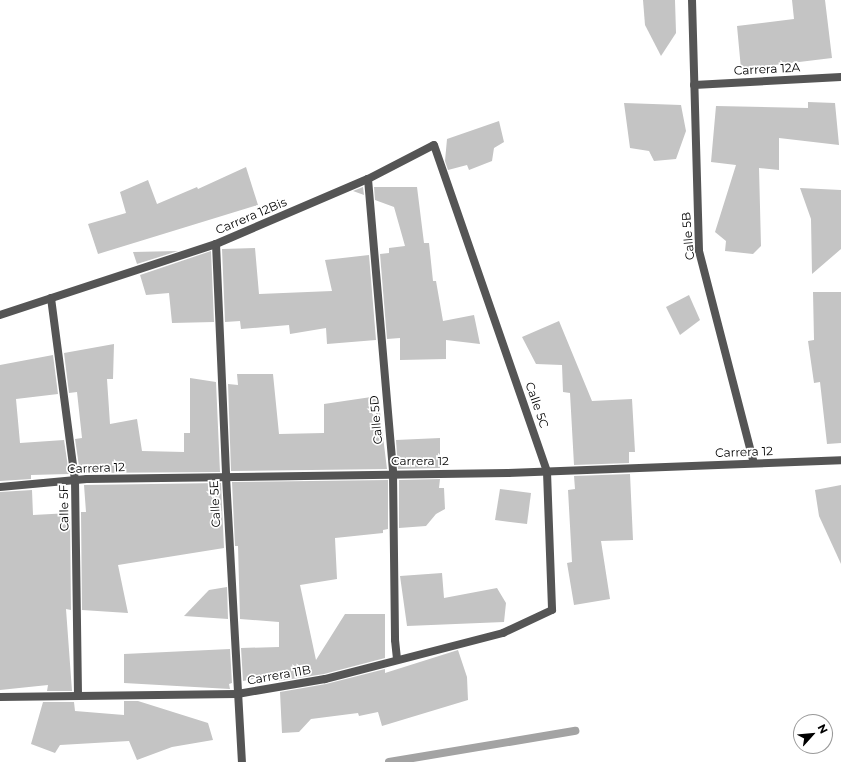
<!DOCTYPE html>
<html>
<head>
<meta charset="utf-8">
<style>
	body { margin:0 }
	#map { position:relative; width:841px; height:762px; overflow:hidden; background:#fff; font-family:Montserrat,sans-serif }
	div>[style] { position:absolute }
	.stream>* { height:8px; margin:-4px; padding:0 4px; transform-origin:4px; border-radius:4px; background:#a3a3a3 }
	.building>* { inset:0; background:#c4c4c4 }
	.minor>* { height:8px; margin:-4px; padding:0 4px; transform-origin:4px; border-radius:4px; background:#555 }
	span { translate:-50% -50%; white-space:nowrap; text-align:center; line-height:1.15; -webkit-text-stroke:3.5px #fff; paint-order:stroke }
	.street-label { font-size:12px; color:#000 }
	.north { position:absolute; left:793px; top:714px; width:40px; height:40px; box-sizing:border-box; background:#fff; border:1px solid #999; border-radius:50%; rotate:63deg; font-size:11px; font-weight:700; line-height:16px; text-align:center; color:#000 }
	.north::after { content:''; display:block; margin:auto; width:14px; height:18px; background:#000; clip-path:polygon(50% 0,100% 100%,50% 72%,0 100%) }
</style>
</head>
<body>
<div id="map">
	<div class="stream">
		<i style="left:389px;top:762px;width:189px;rotate:-9.5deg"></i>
	</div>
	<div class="building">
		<i style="clip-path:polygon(643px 0,675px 0,676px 33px,661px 56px,645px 25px)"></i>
		<i style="clip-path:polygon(792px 0,825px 0,832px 58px,741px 69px,737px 26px,794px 19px)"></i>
		<i style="clip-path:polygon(808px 102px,835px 103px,839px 145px,779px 138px,779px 170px,759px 168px,761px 246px,753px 254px,725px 251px,726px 241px,715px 232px,736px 165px,711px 162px,716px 106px,808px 108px)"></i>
		<i style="clip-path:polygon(624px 103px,681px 105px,686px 131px,676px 159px,654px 161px,649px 151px,630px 148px)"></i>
		<i style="clip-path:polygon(499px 121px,504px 142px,494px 148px,492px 161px,469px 170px,467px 165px,448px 170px,445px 161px,447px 139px)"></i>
		<i style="clip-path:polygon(246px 167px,258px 205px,98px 254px,88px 224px,126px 213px,120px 192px,148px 180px,157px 204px,197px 187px,198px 189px)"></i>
		<i style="clip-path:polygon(363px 187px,364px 195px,353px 191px)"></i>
		<i style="clip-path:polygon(374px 187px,417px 187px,424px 243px,429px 243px,433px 281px,436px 281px,443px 321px,474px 315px,480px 344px,446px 340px,446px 359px,400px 360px,400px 338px,387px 339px,380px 254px,389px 253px,389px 248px,405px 246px,394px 207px,375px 200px)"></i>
		<i style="clip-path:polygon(800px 188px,841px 190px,841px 249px,812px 274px,811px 219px)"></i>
		<i style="clip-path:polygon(255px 248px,259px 294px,332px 291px,325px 260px,369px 255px,376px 340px,327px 344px,326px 328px,290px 334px,289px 325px,241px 329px,240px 321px,225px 322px,222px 249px)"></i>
		<i style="clip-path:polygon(178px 251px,137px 264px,133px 252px)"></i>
		<i style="clip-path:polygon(211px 251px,214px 322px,172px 323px,169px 293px,146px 295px,140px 275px)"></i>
		<i style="clip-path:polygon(813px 292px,841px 292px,841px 443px,827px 444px,820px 382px,814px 383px,808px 341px,814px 340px)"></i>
		<i style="clip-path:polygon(689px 295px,700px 320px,680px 335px,666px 307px)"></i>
		<i style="clip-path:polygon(559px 321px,592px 401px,632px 399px,635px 452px,629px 452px,629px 463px,574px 465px,570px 393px,563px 392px,562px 365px,536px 364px,522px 337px)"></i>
		<i style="clip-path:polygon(114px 344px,113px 379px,107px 379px,110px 424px,137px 419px,142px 451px,184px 452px,184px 433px,190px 433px,190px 378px,216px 382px,220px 472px,80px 473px,75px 439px,82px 438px,77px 392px,69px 393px,64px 353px)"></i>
		<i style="clip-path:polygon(53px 355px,58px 394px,16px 399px,20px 443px,64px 440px,69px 474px,31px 475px,31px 479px,0 481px,0 365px)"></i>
		<i style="clip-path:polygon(237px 374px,273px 374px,279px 434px,324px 433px,324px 404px,378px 396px,387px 469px,231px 471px,228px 384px,238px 385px)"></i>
		<i style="clip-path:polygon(440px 438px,440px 468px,398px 469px,396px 440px)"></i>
		<i style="clip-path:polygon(630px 474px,633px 540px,601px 541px,610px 599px,574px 605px,567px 563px,572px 562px,568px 490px,575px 489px,574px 476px)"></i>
		<i style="clip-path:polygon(440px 479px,439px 488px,444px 488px,445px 509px,436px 514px,426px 526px,399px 528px,399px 480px)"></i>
		<i style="clip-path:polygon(388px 480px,388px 529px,383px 530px,383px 533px,335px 538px,337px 579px,300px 585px,316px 660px,345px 614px,385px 614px,385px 658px,324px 674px,279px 681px,279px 674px,243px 681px,241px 648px,279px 647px,279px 622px,240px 619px,238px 546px,235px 546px,232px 482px)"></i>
		<i style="clip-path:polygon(221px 483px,224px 548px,118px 565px,128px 613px,82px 610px,81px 512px,86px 512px,84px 485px)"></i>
		<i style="clip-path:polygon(841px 485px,841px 564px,819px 516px,815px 490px)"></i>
		<i style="clip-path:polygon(500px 489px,531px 493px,527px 524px,495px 520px)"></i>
		<i style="clip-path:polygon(32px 490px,33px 515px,70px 513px,71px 610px,66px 609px,72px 691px,47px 691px,48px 685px,0 690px,0 492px)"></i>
		<i style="clip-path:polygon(442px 573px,444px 598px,497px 588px,506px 603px,504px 622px,407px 626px,400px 576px)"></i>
		<i style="clip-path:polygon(227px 587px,228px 619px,184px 616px,209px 590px)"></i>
		<i style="clip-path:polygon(230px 649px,232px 683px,229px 684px,230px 689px,124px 683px,124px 654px)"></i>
		<i style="clip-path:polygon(458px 650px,467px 677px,468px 700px,382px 726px,378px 712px,359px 716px,358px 713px,311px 719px,299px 732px,282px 733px,280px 692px,326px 684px,385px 669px,385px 673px)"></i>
		<i style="clip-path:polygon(124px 701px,138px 701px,208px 723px,213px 740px,172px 747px,137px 760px,129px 741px,60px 745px,55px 753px,31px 744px,43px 702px,74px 702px,75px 711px,124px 715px)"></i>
	</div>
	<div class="minor">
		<i style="left:692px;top:0;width:251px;rotate:88.4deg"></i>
		<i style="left:699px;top:251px;width:219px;rotate:75.5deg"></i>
		<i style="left:694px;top:85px;width:147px;rotate:-3.1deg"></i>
		<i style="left:368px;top:179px;width:295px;rotate:85.1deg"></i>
		<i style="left:393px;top:473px;width:167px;rotate:89.3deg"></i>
		<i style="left:395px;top:640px;width:19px;rotate:84deg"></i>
		<i style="left:216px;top:244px;width:233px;rotate:87.5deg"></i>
		<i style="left:226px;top:477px;width:285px;rotate:86.8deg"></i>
		<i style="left:51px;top:298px;width:184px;rotate:82.5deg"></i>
		<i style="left:75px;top:480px;width:215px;rotate:89.2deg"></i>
		<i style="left:0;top:315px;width:227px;rotate:-18.2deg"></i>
		<i style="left:216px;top:244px;width:165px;rotate:-23.2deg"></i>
		<i style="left:368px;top:179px;width:74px;rotate:-27.3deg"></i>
		<i style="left:434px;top:145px;width:346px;rotate:70.9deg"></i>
		<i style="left:547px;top:472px;width:138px;rotate:87.9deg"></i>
		<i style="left:552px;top:610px;width:54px;rotate:154.9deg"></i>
		<i style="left:503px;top:633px;width:184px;rotate:165.5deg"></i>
		<i style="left:325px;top:679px;width:89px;rotate:170.3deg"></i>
		<i style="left:237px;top:694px;width:237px;rotate:179.3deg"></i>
		<i style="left:0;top:487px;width:87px;rotate:-5.3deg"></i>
		<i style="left:87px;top:479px;width:421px;rotate:-0.8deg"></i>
		<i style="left:508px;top:473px;width:333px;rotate:-2.2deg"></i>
	</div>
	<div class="street-label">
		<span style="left:767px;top:69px;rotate:-3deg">Carrera 12A</span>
		<span style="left:251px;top:216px;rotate:-23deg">Carrera 12Bis</span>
		<span style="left:688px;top:236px;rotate:-95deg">Calle 5B</span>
		<span style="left:537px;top:405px;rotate:71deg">Calle 5C</span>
		<span style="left:376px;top:420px;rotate:-95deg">Calle 5D</span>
		<span style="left:744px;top:452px;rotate:-2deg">Carrera 12</span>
		<span style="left:420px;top:461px">Carrera 12</span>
		<span style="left:96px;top:468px;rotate:-2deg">Carrera 12</span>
		<span style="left:215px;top:504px;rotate:-93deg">Calle 5E</span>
		<span style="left:64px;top:508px;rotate:-91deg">Calle 5F</span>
		<span style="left:279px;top:675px;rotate:-10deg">Carrera 11B</span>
	</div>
	<div class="north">N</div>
</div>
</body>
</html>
